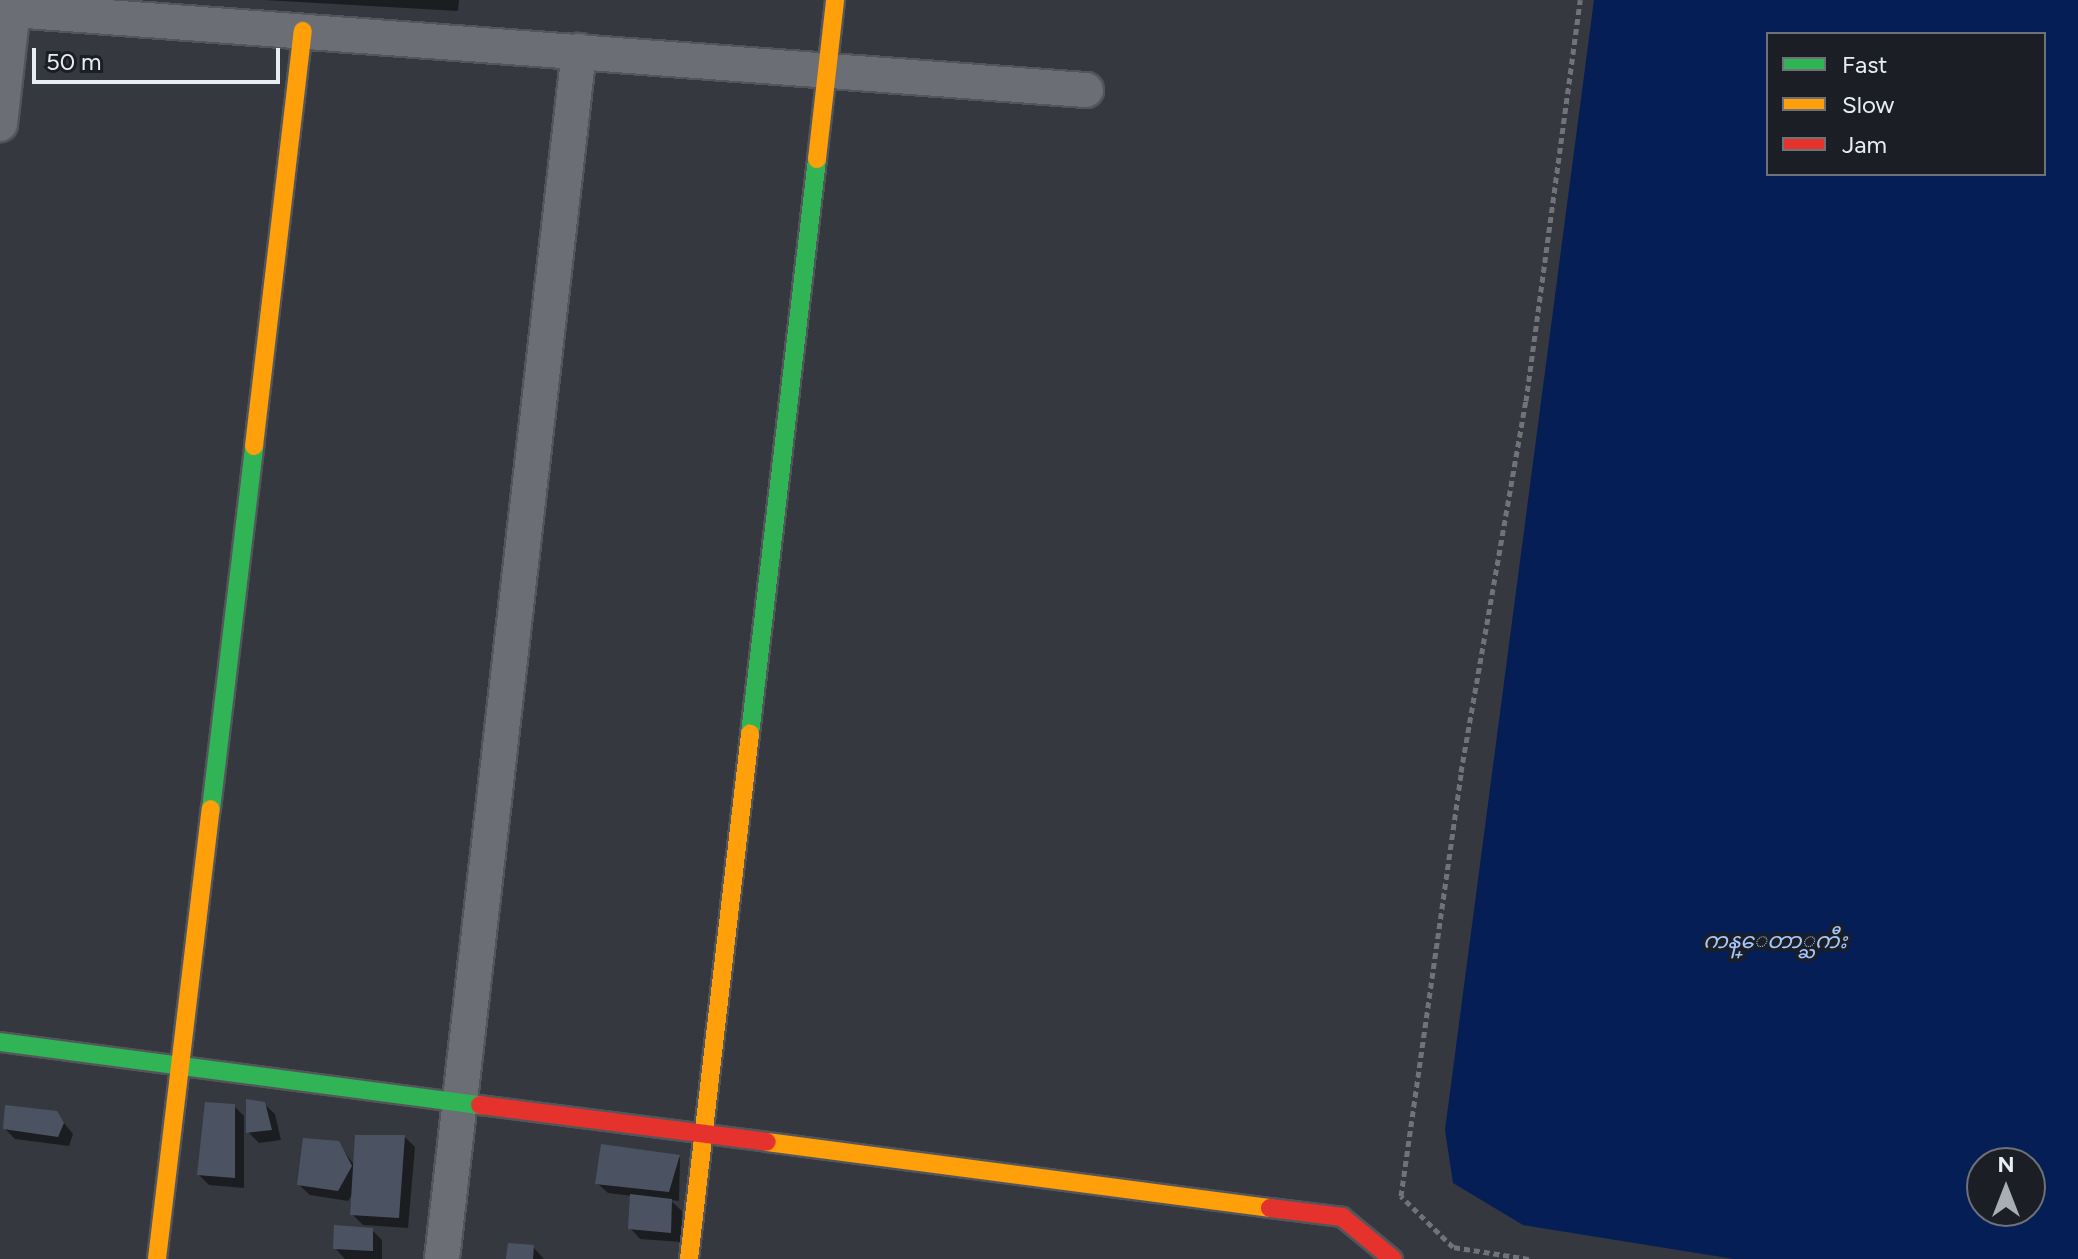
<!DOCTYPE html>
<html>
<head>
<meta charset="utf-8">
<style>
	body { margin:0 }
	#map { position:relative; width:2078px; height:1259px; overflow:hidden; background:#35383f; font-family:Figtree,"Noto Sans Myanmar",sans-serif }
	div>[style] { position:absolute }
	.water>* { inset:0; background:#051e56 }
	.shadow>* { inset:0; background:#0007 }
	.building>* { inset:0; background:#4b5363 }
	.path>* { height:5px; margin-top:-2.5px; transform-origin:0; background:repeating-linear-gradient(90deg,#707378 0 6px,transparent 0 10px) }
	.roads { filter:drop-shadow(2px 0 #52565b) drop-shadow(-2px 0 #52565b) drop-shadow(0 2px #52565b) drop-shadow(0 -2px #52565b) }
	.street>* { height:34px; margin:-17px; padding:0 17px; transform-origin:17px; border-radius:17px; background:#6b6e74 }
	.fast>* { height:18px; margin:-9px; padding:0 9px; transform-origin:9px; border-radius:9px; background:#30b455 }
	.slow>* { height:18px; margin:-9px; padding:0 9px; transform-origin:9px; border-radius:9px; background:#ff9f0a }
	.jam>* { height:18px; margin:-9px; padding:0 9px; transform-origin:9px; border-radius:9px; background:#e5322d }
	span { translate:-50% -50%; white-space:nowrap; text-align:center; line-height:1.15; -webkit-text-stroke:7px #1b1f25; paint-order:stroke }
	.water-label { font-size:22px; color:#a5c6fe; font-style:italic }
	.legend { position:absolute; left:1766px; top:32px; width:280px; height:144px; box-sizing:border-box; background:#1b1f25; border:2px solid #6d7178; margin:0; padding:10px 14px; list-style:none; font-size:24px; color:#e8edf5 }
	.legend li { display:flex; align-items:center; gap:16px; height:40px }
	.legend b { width:40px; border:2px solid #6d7178 }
	.north { position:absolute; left:1966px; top:1147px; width:80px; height:80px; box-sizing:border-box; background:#1b1f25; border:2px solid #6d7178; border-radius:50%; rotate:0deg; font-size:22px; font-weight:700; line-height:32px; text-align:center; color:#e8edf5 }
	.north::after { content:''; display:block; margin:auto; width:28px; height:36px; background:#a9aeb5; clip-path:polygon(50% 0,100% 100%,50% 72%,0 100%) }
	.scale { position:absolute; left:32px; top:48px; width:248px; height:36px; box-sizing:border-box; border:4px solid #e8edf5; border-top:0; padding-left:10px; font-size:24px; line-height:28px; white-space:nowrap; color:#e8edf5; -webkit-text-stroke:6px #1b1f25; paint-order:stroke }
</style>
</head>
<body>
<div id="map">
	<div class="water">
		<i style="clip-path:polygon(evenodd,1594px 0,2078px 0,2078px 1259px,1734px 1259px,1523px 1225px,1453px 1183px,1445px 1130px,1594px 0,1768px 34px,2044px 34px,2044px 174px,1768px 174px,1768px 34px,1594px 0,1982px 1163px,2030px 1163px,2030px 1211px,1982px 1211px,1982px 1163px)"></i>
	</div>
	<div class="shadow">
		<i style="clip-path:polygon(264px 0,459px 0,458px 11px)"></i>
		<i style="clip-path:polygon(264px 1104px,275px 1114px,281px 1140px,259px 1143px,248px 1132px)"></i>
		<i style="clip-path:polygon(234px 1106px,244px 1116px,244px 1188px,209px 1185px,199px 1175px)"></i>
		<i style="clip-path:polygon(56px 1113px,73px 1134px,69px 1146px,15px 1139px,5px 1129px)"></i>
		<i style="clip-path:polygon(405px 1137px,415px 1147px,408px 1228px,363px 1225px,352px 1214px,354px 1192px,348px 1201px,310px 1195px,299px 1185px,338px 1143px,355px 1166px)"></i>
		<i style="clip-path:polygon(680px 1157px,679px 1201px,670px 1200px,682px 1211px,681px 1242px,640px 1239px,630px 1228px,632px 1196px,608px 1193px,597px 1183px)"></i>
		<i style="clip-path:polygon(372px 1230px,382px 1240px,382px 1259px,345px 1259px,335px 1248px)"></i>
		<i style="clip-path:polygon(533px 1247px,544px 1259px,508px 1259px)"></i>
	</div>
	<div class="building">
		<i style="clip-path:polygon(246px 1099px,265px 1102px,272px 1130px,246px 1133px)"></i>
		<i style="clip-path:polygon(205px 1102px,235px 1104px,235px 1178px,197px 1175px)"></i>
		<i style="clip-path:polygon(5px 1105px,57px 1111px,64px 1123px,58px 1137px,3px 1129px)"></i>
		<i style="clip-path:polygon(355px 1135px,405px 1135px,399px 1218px,350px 1215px)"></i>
		<i style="clip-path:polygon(303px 1138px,339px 1141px,352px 1166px,338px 1191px,297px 1185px)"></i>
		<i style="clip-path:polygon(601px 1144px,680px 1155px,669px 1192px,595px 1184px)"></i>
		<i style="clip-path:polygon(630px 1194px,672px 1199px,671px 1233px,628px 1229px)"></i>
		<i style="clip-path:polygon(334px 1225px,373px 1228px,373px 1251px,333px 1249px)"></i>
		<i style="clip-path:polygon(508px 1243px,534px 1245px,533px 1259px,506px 1259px)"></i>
	</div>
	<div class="path">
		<i style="left:1529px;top:1259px;width:77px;rotate:-171deg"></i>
		<i style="left:1453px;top:1247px;width:73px;rotate:-135.6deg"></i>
		<i style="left:1401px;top:1196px;width:428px;rotate:-81.9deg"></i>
		<i style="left:1461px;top:772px;width:377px;rotate:-80.1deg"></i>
		<i style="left:1526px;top:401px;width:405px;rotate:-82.3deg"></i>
	</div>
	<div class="roads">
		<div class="street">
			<i style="left:0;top:9px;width:1089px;rotate:4.27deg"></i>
			<i style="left:0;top:124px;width:125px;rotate:-83.6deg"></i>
			<i style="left:442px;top:1259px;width:1216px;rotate:-83.53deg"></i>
		</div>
		<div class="fast">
			<i style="left:750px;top:734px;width:579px;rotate:-83.35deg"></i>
			<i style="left:211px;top:809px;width:366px;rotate:-83.2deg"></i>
			<i style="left:0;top:1042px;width:484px;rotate:7.5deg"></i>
		</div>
		<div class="slow">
			<i style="left:817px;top:159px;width:160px;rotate:-83.5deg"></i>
			<i style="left:254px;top:446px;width:418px;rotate:-83.3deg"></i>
			<i style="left:767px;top:1142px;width:507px;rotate:7.48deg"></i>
			<i style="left:157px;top:1259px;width:453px;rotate:-83.2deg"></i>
			<i style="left:689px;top:1259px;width:529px;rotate:-83.37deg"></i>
		</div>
		<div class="jam">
			<i style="left:480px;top:1105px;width:289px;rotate:7.3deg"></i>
			<i style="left:1270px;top:1208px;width:73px;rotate:7.1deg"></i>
			<i style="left:1342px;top:1217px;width:66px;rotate:39.5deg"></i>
		</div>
	</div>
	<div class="water-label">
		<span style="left:1775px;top:941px">ကန္ေတာ္ႀကီး</span>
	</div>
	<ul class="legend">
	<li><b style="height:10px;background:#30b455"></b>Fast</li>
	<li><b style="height:10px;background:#ff9f0a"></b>Slow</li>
	<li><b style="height:10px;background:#e5322d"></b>Jam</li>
	</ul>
	<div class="north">N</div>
	<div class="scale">50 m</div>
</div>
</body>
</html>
